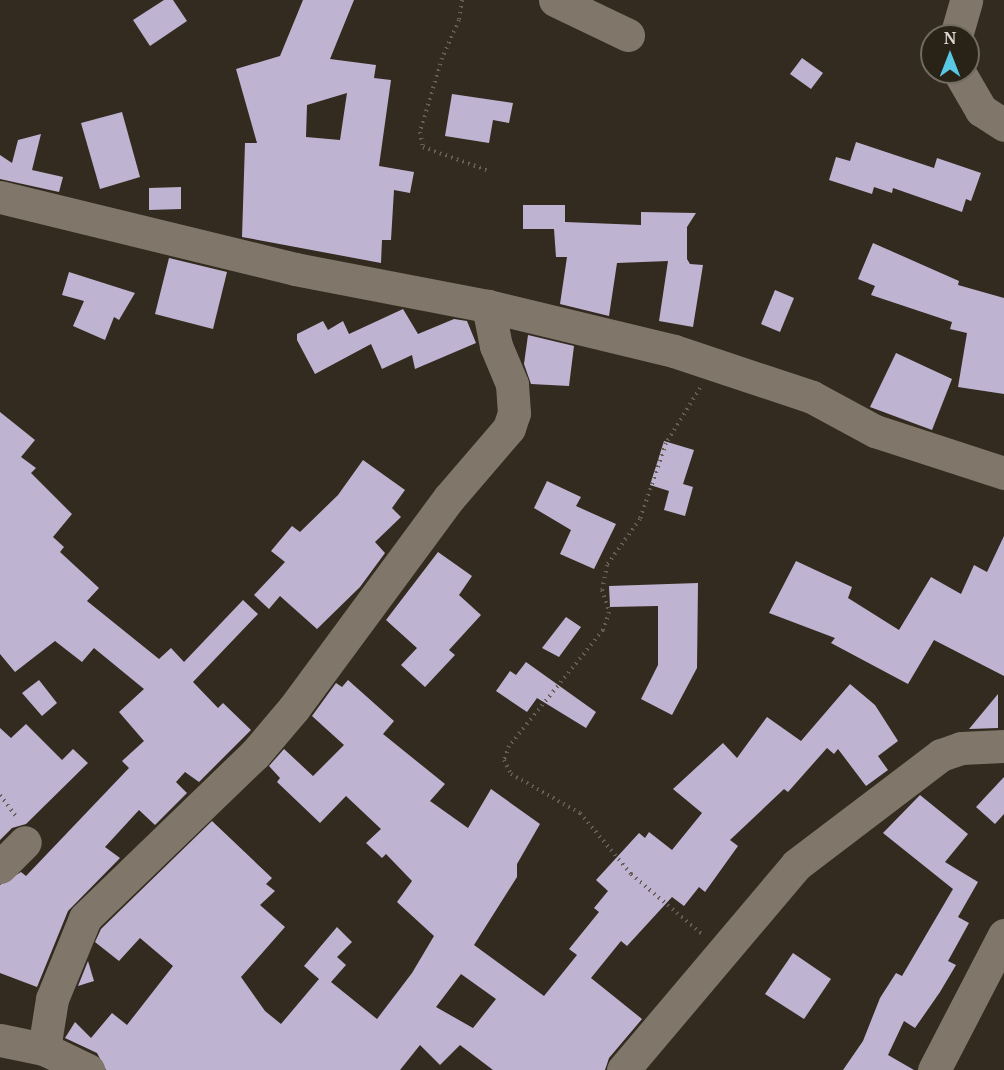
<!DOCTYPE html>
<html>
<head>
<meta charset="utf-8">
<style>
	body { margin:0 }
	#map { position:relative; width:1004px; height:1070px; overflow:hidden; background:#332b20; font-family:"Noto Serif",serif }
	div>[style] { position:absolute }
	.building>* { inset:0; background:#beb4d2 }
	.path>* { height:4px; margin-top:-2px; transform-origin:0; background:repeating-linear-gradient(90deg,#676056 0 1.5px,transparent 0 6px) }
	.minor>* { height:33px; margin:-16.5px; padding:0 16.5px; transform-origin:16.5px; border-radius:16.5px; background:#80776a }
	span { translate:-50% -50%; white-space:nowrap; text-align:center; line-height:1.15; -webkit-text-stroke:6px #292217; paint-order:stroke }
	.north { position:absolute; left:920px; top:24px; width:60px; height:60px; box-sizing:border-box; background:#292217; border:2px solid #706a60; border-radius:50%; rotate:0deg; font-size:16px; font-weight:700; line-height:24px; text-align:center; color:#dad5ce }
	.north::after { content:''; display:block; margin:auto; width:21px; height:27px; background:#59c8e5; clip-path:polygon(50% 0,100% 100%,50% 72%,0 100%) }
</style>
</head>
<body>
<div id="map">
	<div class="building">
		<i style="clip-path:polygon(164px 0,173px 0,187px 21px,150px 46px,133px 20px)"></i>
		<i style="clip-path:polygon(evenodd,303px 0,354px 0,330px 59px,376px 65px,374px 78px,391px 80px,379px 166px,414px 172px,410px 193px,394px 190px,391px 240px,382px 240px,381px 263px,242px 237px,245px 143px,257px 143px,236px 69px,280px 56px,303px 0,347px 93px,340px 140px,306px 137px,307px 105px,347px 93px)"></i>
		<i style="clip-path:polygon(802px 58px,823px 73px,811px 89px,790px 74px)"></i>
		<i style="clip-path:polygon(452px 94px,513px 103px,509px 123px,493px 120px,489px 143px,445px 136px)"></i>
		<i style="clip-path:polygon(122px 112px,140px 177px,100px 189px,81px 123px)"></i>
		<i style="clip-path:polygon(41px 134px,32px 170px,63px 177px,59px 192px,0 179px,0 155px,12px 163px,18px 140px)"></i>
		<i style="clip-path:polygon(856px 142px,934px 168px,937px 158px,981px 173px,971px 201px,966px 199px,962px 212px,893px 188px,892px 193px,874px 187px,872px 194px,829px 180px,836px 157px,850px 161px)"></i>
		<i style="clip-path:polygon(181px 187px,181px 209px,149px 210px,149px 188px)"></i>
		<i style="clip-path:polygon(523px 205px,565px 205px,565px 222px,641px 225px,641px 212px,696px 213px,687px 227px,687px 259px,690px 264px,703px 265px,693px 327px,659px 321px,668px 261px,617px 263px,609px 316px,560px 304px,567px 257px,556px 257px,554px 229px,523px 229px)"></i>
		<i style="clip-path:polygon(873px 243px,959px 281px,958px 285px,1004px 298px,1004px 394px,958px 387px,967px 333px,950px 329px,952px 322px,871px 295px,875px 286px,858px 279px)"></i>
		<i style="clip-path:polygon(169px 258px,227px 272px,213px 329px,155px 314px)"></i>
		<i style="clip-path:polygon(69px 272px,135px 293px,119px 320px,114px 317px,105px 340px,73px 326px,84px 301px,62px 295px)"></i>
		<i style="clip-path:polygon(775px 290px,794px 298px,780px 332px,761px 324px)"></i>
		<i style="clip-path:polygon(403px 309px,418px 334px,454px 319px,467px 321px,476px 343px,415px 369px,412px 355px,382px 369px,371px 344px,315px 374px,297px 340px,297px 334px,323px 321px,328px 330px,343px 321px,349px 334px)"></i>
		<i style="clip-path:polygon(528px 335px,574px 346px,569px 386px,531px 384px,524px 364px)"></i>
		<i style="clip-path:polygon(896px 353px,952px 379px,932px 430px,870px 407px)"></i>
		<i style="clip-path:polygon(0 412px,35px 440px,21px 457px,36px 468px,31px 473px,72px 514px,53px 537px,64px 547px,60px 552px,99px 588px,87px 601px,159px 659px,171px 648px,184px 662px,243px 600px,258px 614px,193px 682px,218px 708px,223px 703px,251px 730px,199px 782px,185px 772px,176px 782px,187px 793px,155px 825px,139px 810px,105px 847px,120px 858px,68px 911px,37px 987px,0 973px,0 885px,21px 872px,26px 876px,129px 768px,122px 761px,144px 741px,119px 712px,144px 689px,94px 648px,82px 662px,55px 641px,15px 672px,0 654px)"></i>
		<i style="clip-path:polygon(664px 441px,694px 450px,683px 484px,693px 487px,685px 516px,664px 510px,669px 491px,650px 485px)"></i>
		<i style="clip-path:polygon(363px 460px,405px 490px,392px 508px,401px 517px,375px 542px,385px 553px,360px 587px,317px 629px,280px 596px,269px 609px,254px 595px,285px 562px,271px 551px,292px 526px,300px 532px,338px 495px)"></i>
		<i style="clip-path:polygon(547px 481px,581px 497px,576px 506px,616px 524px,594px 569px,560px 554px,571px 530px,534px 508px)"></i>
		<i style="clip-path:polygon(1004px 536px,1004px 676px,934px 640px,908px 684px,831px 643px,835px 638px,769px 613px,796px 561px,852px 587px,848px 598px,899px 630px,931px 577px,961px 594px,974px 565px,987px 572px)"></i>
		<i style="clip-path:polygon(438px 552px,472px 576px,459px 595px,481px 615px,449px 650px,455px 655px,425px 687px,401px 665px,417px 648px,386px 620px)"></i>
		<i style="clip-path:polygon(698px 583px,697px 668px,672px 715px,641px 699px,658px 665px,658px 606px,610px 607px,609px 586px)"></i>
		<i style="clip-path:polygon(566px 617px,581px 627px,559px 657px,542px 648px)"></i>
		<i style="clip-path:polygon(526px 662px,596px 712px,586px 728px,537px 698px,527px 712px,496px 691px,510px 671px,516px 675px)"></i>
		<i style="clip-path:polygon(39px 680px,57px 703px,42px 716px,22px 693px)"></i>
		<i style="clip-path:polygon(evenodd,348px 680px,394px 721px,383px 734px,445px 784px,430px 801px,468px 828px,491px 789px,540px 824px,517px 864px,517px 877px,474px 945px,544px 996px,577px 955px,569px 949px,599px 912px,594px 908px,608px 891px,596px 880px,639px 833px,645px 838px,649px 832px,672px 850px,702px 813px,673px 789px,723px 743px,737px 758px,767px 717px,801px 741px,850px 684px,875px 705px,898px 741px,878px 756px,888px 770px,866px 786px,838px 749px,834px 754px,827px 748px,788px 792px,784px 789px,730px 840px,738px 846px,705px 892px,699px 887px,684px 906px,672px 897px,627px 946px,621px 941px,591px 978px,642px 1019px,609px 1058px,605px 1070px,493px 1070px,460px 1045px,440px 1065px,420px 1045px,400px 1070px,106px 1070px,97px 1053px,65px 1038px,75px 1022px,91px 1038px,112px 1013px,127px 1025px,173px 966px,140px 938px,119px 961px,95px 942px,101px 929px,212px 821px,272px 878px,266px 884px,275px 891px,260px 905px,285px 927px,241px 977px,265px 1011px,281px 1024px,319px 979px,304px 966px,337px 927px,352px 942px,337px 957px,346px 965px,331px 982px,377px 1019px,412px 973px,434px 936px,397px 902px,412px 881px,386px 854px,382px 858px,366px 843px,381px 829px,346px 796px,320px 823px,277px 782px,280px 778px,269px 766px,284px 749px,313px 776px,344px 745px,312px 716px,336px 683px,342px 687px,348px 680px,461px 974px,496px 999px,473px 1028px,436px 1007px,461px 974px)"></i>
		<i style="clip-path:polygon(998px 694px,998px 728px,969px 729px)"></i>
		<i style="clip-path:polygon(26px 724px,62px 760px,73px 749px,88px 763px,26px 824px,12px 828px,0 840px,0 728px,11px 738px)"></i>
		<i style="clip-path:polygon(1004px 777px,1004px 814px,995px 824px,976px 807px)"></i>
		<i style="clip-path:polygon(920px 795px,968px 834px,945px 862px,978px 882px,958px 917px,969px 923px,948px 961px,956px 965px,940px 992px,915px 1028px,904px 1021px,888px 1055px,914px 1070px,843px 1070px,863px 1041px,880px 998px,896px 973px,902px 976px,953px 889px,883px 833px)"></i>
		<i style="clip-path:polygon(793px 953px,831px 979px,804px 1019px,765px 994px)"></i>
		<i style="clip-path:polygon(88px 961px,94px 981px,78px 986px)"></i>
	</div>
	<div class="path">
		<i style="left:462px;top:0;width:20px;rotate:99deg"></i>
		<i style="left:459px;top:20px;width:42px;rotate:114.1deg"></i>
		<i style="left:442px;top:58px;width:77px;rotate:106.6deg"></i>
		<i style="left:420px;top:132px;width:15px;rotate:79deg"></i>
		<i style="left:423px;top:147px;width:70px;rotate:20deg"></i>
		<i style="left:700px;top:388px;width:65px;rotate:121.7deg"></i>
		<i style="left:666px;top:443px;width:80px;rotate:108.9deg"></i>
		<i style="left:640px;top:519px;width:57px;rotate:125.7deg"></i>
		<i style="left:607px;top:565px;width:25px;rotate:101deg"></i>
		<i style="left:602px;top:590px;width:23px;rotate:72deg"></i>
		<i style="left:609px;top:612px;width:19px;rotate:108deg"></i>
		<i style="left:603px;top:630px;width:149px;rotate:129deg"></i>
		<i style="left:509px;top:746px;width:15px;rotate:110deg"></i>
		<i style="left:504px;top:760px;width:16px;rotate:63deg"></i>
		<i style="left:511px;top:774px;width:79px;rotate:29.5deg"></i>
		<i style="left:580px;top:813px;width:80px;rotate:50.1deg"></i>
		<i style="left:631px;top:874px;width:94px;rotate:40.3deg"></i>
		<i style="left:0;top:795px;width:26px;rotate:53deg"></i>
	</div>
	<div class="minor">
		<i style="left:555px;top:0;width:81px;rotate:25.6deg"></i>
		<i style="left:956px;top:36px;width:37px;rotate:-74deg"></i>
		<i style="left:959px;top:72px;width:44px;rotate:59.9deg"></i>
		<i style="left:981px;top:110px;width:27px;rotate:33deg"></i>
		<i style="left:0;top:197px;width:304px;rotate:13.7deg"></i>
		<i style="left:295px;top:269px;width:197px;rotate:10.9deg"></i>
		<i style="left:488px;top:306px;width:191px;rotate:13.6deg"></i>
		<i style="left:674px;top:351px;width:145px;rotate:18.4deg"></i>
		<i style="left:812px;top:397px;width:72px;rotate:28.4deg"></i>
		<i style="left:875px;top:431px;width:136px;rotate:18deg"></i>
		<i style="left:0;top:867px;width:35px;rotate:-45deg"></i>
		<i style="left:0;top:1040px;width:45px;rotate:11.6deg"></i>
		<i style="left:44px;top:1049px;width:49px;rotate:25.5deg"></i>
		<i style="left:44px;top:1049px;width:51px;rotate:-80.9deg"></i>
		<i style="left:52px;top:999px;width:87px;rotate:-67.8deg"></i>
		<i style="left:85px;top:918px;width:236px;rotate:-44deg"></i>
		<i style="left:255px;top:754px;width:60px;rotate:-49.7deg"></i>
		<i style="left:294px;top:708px;width:261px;rotate:-53.6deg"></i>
		<i style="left:449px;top:498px;width:92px;rotate:-49.4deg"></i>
		<i style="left:509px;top:428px;width:16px;rotate:-72deg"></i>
		<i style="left:514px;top:413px;width:29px;rotate:-94deg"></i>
		<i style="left:512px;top:384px;width:41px;rotate:-112.8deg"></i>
		<i style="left:496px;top:346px;width:41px;rotate:-101.3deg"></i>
		<i style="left:623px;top:1070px;width:268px;rotate:-49.8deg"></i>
		<i style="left:796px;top:865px;width:182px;rotate:-37.2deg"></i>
		<i style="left:941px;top:755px;width:21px;rotate:-19deg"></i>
		<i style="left:961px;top:748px;width:43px;rotate:-2.7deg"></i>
		<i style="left:934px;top:1070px;width:152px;rotate:-62.6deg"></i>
	</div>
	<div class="north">N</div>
</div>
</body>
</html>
